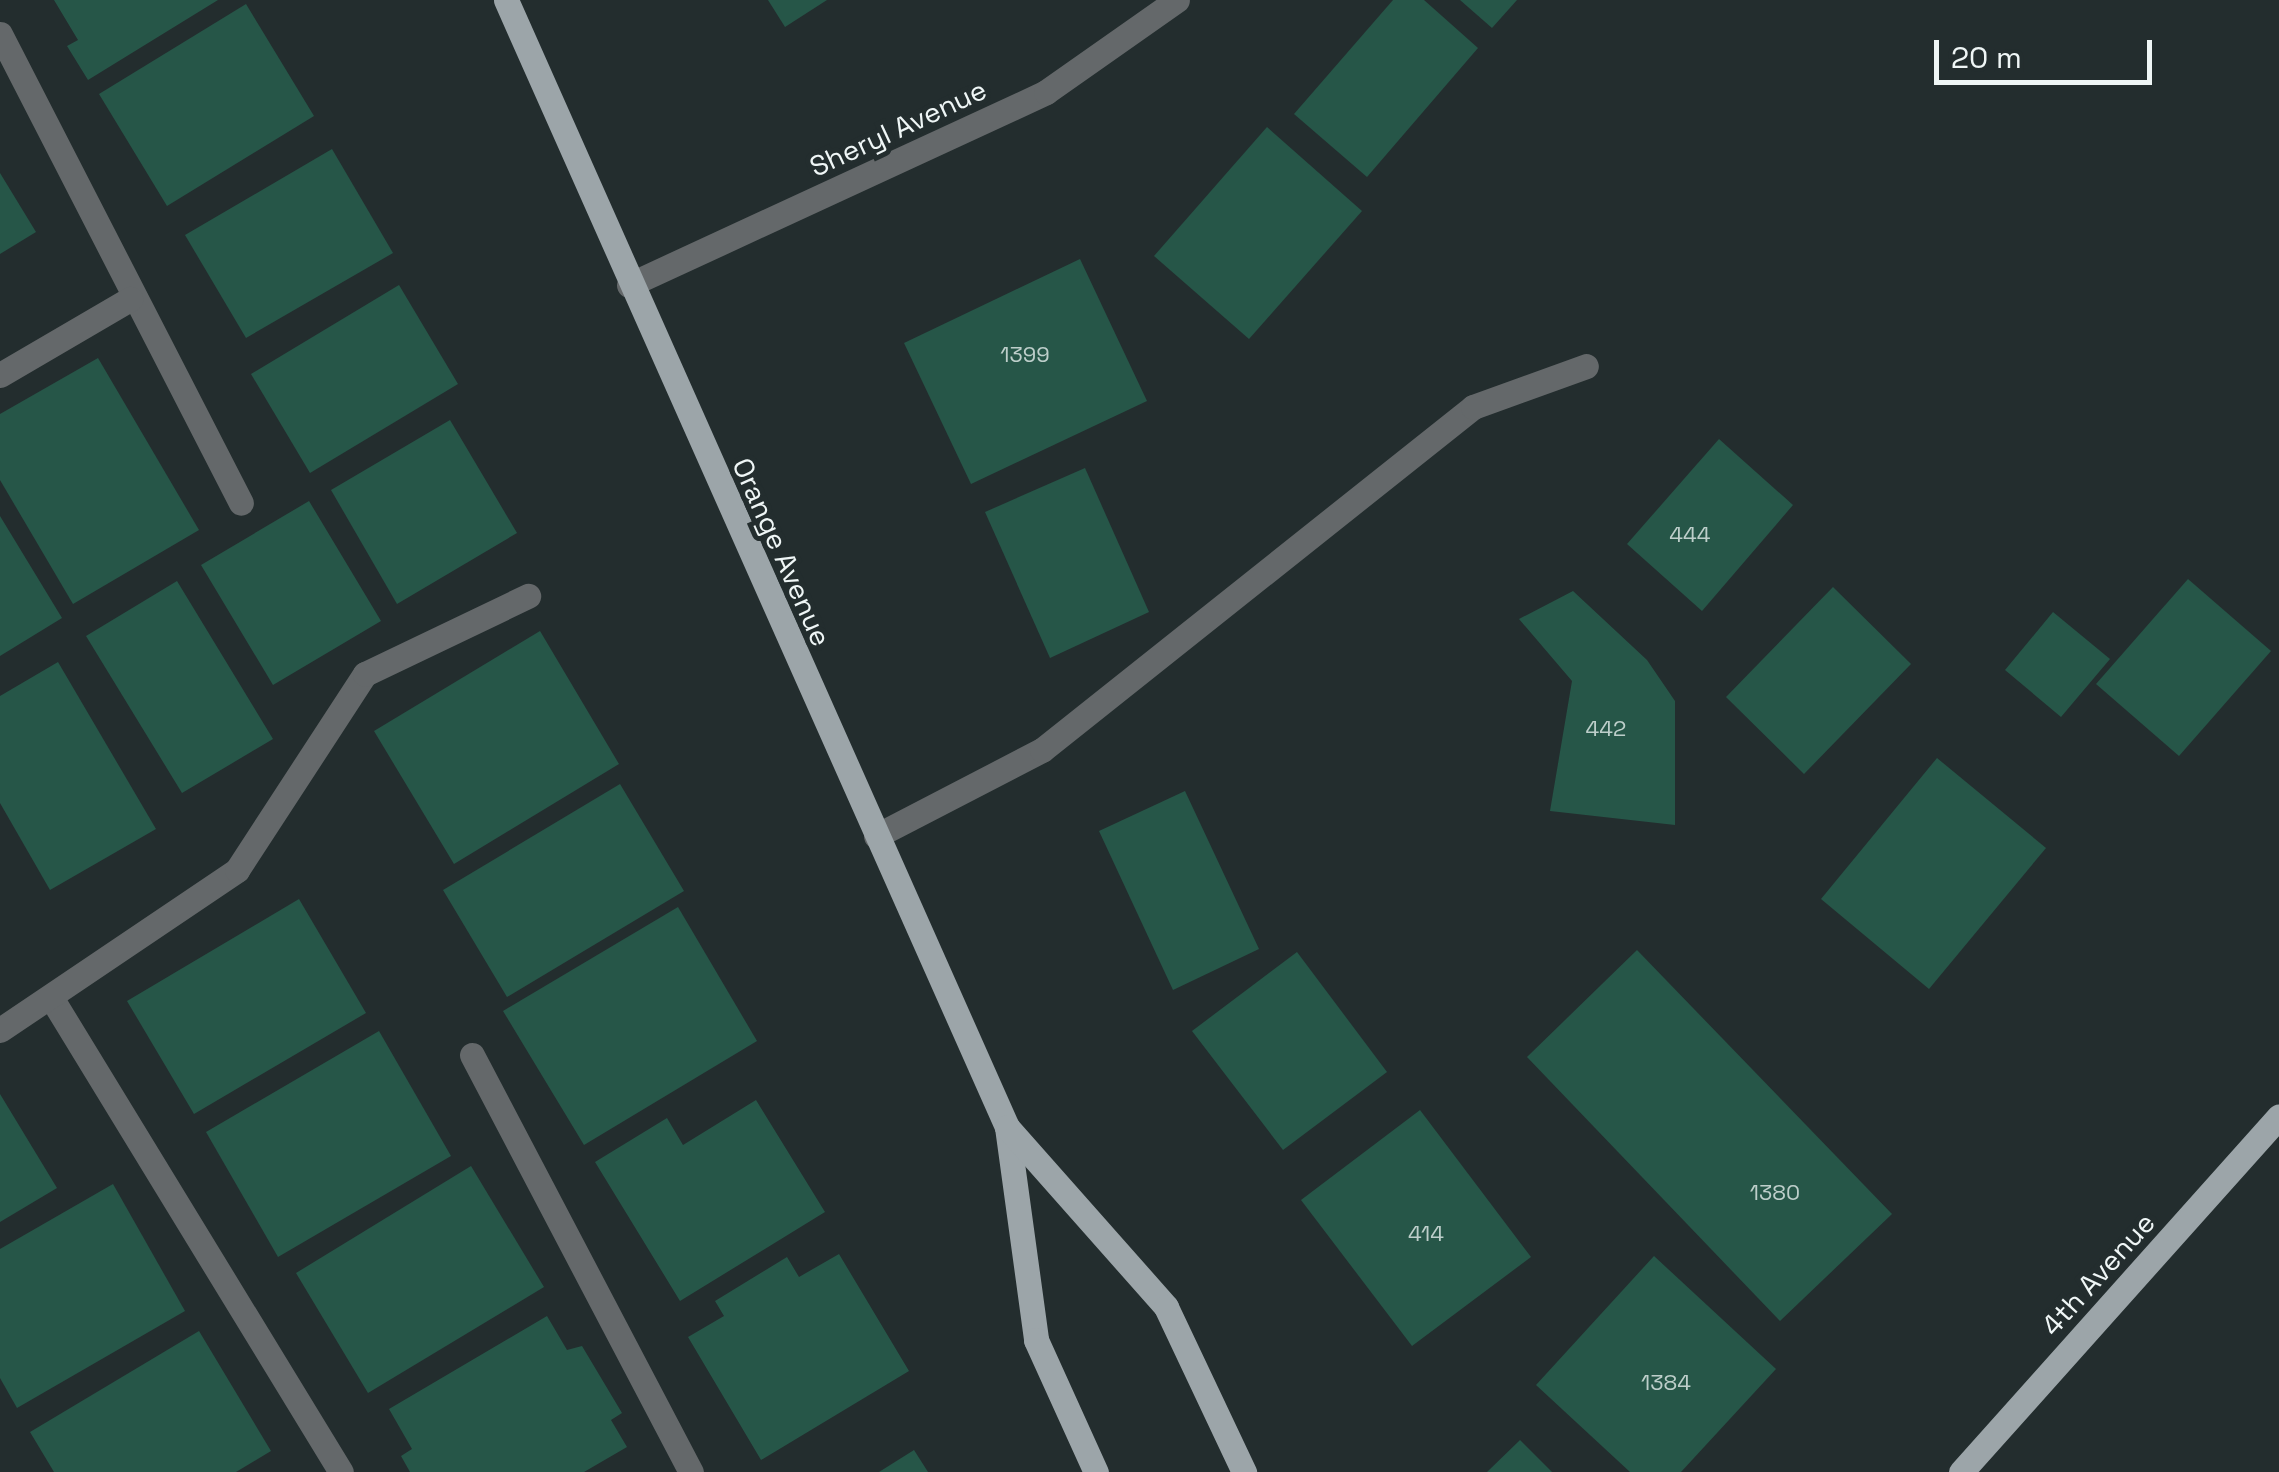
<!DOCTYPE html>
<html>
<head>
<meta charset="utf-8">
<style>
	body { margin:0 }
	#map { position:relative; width:2279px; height:1472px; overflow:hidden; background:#232d2e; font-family:"Space Grotesk",sans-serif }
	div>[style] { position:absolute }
	.building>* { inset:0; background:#265648 }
	.service>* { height:25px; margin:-12.5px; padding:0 12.5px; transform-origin:12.5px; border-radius:12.5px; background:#64686a }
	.minor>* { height:25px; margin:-12.5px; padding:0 12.5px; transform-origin:12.5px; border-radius:12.5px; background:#64686a }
	.primary>* { height:25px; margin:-12.5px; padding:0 12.5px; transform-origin:12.5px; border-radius:12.5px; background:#9ca5a9 }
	span { translate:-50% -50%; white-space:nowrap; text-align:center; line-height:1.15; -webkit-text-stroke:10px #232d2e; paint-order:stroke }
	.number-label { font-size:22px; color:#bdceca }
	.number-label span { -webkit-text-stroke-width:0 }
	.street-label { font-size:28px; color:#eff6f6 }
	.scale { position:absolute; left:1934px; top:40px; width:218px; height:45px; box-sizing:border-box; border:5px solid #eff6f6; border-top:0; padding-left:12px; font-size:30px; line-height:35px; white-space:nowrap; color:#eff6f6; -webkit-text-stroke:8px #232d2e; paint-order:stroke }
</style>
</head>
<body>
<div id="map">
	<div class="building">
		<i style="clip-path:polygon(54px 0,218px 0,88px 80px,67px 46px,78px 40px)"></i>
		<i style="clip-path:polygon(768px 0,827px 0,785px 27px)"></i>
		<i style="clip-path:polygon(1393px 0,1424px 0,1478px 48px,1367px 177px,1294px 114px)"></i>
		<i style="clip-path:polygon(1460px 0,1517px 0,1492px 28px)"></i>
		<i style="clip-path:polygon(246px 4px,314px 116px,167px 206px,99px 94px)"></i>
		<i style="clip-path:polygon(1267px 127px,1362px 211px,1249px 339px,1154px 256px)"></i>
		<i style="clip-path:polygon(332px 149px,393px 253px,246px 338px,185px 235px)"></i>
		<i style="clip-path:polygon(0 173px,36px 232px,0 254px)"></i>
		<i style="clip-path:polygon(1080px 259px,1147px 401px,971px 484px,904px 343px)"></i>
		<i style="clip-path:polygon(399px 285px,458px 384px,310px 473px,251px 374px)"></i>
		<i style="clip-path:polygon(98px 358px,199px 530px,73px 604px,0 480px,0 414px)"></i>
		<i style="clip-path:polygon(450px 420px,517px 533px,397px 604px,331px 490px)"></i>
		<i style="clip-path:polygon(1719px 439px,1793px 505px,1702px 611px,1627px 544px)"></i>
		<i style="clip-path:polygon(1085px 468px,1149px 612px,1050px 658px,985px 512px)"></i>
		<i style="clip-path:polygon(309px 501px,381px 621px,273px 685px,201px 565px)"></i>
		<i style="clip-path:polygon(0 516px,62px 618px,0 656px)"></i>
		<i style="clip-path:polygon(2188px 579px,2271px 651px,2179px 756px,2096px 684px)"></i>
		<i style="clip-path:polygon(177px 581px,273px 739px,182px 793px,86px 636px)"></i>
		<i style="clip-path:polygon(1833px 587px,1911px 664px,1804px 774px,1726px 697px)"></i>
		<i style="clip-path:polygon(1573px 591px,1647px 660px,1675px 701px,1675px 825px,1550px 811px,1572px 681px,1519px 619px)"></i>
		<i style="clip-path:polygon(2053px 612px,2110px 659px,2061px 717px,2005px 670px)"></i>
		<i style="clip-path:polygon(540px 631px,619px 764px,454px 864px,374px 731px)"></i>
		<i style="clip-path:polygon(58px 662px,156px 829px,50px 890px,0 803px,0 696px)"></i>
		<i style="clip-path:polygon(1937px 758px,2046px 848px,1929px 989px,1821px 899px)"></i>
		<i style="clip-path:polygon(620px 784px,684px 891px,507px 997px,443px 890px)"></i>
		<i style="clip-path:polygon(1185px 791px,1259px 949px,1173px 990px,1099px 831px)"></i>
		<i style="clip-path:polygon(299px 899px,366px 1013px,194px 1114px,127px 1001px)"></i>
		<i style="clip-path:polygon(678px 907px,757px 1041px,584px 1145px,503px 1011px)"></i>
		<i style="clip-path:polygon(1637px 950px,1892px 1214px,1780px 1321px,1527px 1057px)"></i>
		<i style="clip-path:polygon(1297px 952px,1387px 1072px,1283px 1150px,1192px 1031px)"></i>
		<i style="clip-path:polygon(379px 1031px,451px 1156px,278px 1257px,206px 1132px)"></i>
		<i style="clip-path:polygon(0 1094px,57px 1188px,0 1222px)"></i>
		<i style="clip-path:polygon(756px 1100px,825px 1212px,680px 1301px,595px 1162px,667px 1118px,683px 1145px)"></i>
		<i style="clip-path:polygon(1420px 1110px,1531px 1257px,1412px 1346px,1301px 1200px)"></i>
		<i style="clip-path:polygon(471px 1166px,544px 1287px,368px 1393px,296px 1273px)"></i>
		<i style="clip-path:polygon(113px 1184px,185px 1311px,17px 1408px,0 1378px,0 1249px)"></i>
		<i style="clip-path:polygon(839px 1254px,909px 1371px,761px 1460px,688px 1337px,724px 1316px,715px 1301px,787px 1257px,799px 1277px)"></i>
		<i style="clip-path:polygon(1654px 1256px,1776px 1369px,1681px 1472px,1630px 1472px,1536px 1385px)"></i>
		<i style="clip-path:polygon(547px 1316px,567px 1350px,582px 1346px,622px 1413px,611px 1420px,627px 1447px,584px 1472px,410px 1472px,401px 1456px,412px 1449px,389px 1409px)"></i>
		<i style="clip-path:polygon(199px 1331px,271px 1451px,236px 1472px,54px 1472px,30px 1432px)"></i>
		<i style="clip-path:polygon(1520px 1440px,1552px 1472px,1487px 1472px)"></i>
		<i style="clip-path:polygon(914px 1450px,928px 1472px,879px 1472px)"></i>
	</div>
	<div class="service">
		<i style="left:0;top:34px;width:527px;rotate:62.8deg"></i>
		<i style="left:0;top:375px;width:151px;rotate:-30.3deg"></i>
		<i style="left:876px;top:836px;width:187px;rotate:-27.4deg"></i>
		<i style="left:1042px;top:750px;width:551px;rotate:-38.51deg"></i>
		<i style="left:1473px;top:407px;width:120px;rotate:-19.9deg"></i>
		<i style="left:52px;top:999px;width:554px;rotate:58.58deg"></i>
		<i style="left:0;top:1030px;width:286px;rotate:-34deg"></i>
		<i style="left:237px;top:870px;width:234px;rotate:-56.9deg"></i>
		<i style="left:365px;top:674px;width:181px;rotate:-25.6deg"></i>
		<i style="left:472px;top:1055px;width:471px;rotate:62.3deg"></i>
	</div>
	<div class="minor">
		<i style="left:629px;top:285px;width:459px;rotate:-24.8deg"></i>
		<i style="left:1046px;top:92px;width:160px;rotate:-35.1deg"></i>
	</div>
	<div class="primary">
		<i style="left:506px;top:0;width:1233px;rotate:66.03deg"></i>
		<i style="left:1007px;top:1127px;width:215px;rotate:82.2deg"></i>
		<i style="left:1036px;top:1340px;width:145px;rotate:65.6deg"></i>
		<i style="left:1007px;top:1127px;width:240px;rotate:48.5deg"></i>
		<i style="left:1166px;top:1307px;width:183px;rotate:64.7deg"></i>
		<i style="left:1961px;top:1472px;width:477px;rotate:-48.2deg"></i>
	</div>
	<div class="number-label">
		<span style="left:1025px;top:355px">1399</span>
		<span style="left:1690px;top:535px">444</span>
		<span style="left:1606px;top:729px">442</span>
		<span style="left:1775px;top:1193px">1380</span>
		<span style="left:1426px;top:1234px">414</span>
		<span style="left:1666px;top:1383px">1384</span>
	</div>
	<div class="street-label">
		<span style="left:898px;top:128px;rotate:-25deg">Sheryl Avenue</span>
		<span style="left:782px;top:552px;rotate:66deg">Orange Avenue</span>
		<span style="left:2098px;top:1274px;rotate:-48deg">4th Avenue</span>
	</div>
	<div class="scale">20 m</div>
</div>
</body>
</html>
